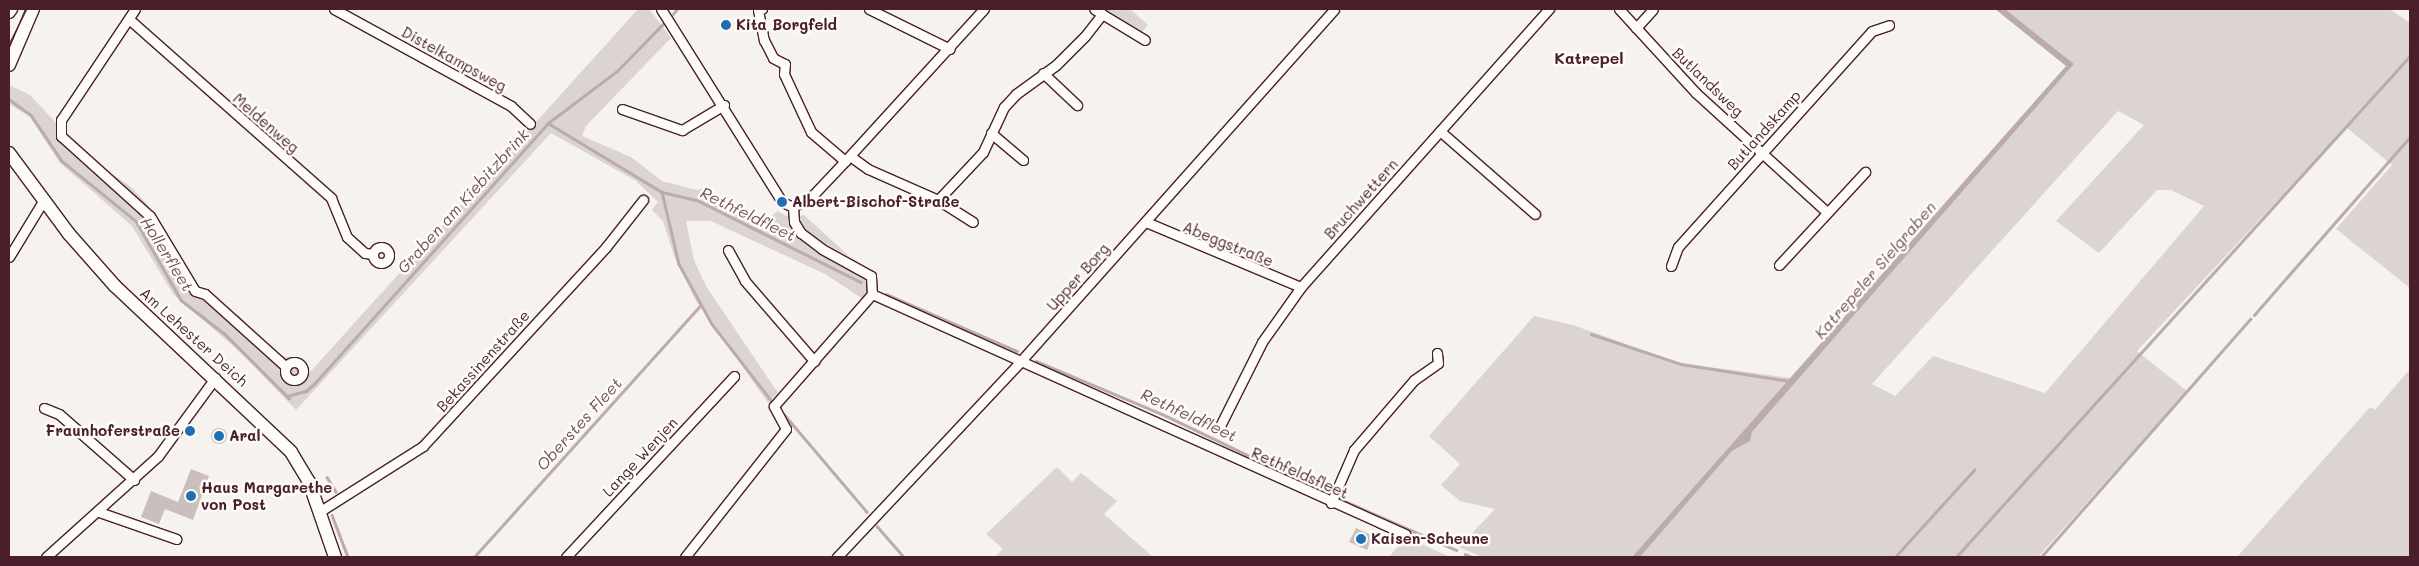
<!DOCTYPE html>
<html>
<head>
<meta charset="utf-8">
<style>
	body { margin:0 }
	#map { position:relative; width:2419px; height:566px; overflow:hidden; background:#f6f3ef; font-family:Mali,sans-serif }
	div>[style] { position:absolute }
	.green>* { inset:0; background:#dcd4d2 }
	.water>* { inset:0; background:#bbabac }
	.stream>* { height:2.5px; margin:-1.25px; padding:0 1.25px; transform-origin:1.25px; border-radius:1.25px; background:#bbabac }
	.building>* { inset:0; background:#cbbfbe }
	.round { border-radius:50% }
	.roads { filter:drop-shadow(1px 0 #4a1f2b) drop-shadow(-1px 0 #4a1f2b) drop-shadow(0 1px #4a1f2b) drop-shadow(0 -1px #4a1f2b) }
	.street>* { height:9px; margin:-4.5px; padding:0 4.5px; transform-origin:4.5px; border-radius:4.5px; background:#fdfcf7 }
	.street>.ring { margin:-4.5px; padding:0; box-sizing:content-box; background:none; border:9px solid #fdfcf7; border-radius:50% }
	.secondary>* { height:12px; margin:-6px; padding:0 6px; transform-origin:6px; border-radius:6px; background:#fdfcf7 }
	.tram>* { height:1px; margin:-0.5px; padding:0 0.5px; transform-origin:0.5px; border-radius:0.5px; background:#4a1f2b }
	.dots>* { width:14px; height:14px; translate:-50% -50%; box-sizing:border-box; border:2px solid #fdfcf7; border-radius:50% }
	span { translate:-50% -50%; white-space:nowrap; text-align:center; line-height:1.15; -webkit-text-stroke:5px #fdfcf7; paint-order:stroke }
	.poi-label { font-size:15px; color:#4a1f2b; font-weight:700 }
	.left { translate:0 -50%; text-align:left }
	.right { translate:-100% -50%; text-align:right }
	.street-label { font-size:15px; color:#4a1f2b }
	.neighbourhood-label { font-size:16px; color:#4a1f2b; font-weight:700 }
	.water-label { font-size:16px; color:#725058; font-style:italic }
	.frame { position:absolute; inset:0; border:10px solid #4a1f2b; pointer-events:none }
</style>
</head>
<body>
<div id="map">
	<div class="green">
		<i style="clip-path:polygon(638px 9px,649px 9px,671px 38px,586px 126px,582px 136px,631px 157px,662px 181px,697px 190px,708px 187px,714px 204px,761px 226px,777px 211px,789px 217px,796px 234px,808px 245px,867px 277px,870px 289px,863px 299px,825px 274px,711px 221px,686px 221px,694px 260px,706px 286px,778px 393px,768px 403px,696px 301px,675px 259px,663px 221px,652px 210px,658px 202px,636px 181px,551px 133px,296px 410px,241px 353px,173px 294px,132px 226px,60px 163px,30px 117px,9px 104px,9px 85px,30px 95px,90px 159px,130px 186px,147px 204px,196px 286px,239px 316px,281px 356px,297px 358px,311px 371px)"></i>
		<i style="clip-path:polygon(1100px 9px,1130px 9px,1148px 25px,1141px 33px)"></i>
		<i style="clip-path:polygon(evenodd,2005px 9px,2390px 9px,2410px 23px,2410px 288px,2336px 229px,2392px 165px,2346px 127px,2137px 351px,2187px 391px,2038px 557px,1640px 557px,1732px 451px,1749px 441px,1752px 432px,2074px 64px,2005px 9px,2118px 111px,2144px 125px,2056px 221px,2099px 253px,2157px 190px,2171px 190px,2204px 206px,2045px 393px,1933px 356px,1895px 396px,1872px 384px,2118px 111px)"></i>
		<i style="clip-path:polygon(804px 215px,849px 256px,869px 267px,811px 236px,798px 221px,797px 217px)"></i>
		<i style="clip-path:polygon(1534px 316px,1573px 325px,1679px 363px,1791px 378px,1632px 557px,1482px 557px,1459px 547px,1495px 509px,1460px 501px,1441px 485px,1460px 464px,1429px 436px)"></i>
		<i style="clip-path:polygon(2410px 369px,2410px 557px,2237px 557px,2370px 407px,2375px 410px)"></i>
		<i style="clip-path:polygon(1057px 467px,1072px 482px,1081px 473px,1117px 501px,1104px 514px,1153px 557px,995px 557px,1003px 549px,986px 534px)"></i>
		<i style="clip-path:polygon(1406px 537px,1450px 557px,1389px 557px)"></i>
	</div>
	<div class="water">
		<i style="clip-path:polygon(1995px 9px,2005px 9px,2074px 64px,1752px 432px,1750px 441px,1732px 451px,1640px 557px,1632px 557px,2066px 66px)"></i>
	</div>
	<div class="stream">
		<i style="left:673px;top:14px;width:6px;rotate:-51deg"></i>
		<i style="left:9px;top:99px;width:27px;rotate:36deg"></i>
		<i style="left:31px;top:115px;width:55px;rotate:56deg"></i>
		<i style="left:62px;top:161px;width:95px;rotate:39deg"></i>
		<i style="left:136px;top:221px;width:91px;rotate:60.3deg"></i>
		<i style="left:181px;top:300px;width:56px;rotate:37.7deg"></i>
		<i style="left:225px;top:334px;width:91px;rotate:45deg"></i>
		<i style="left:548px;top:123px;width:133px;rotate:31.2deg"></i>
		<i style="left:662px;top:192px;width:36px;rotate:13deg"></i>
		<i style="left:697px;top:200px;width:183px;rotate:26.6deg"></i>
		<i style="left:662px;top:192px;width:74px;rotate:76.7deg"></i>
		<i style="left:679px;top:264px;width:68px;rotate:61.2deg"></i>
		<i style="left:712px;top:324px;width:96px;rotate:52.2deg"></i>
		<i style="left:886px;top:294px;width:143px;rotate:23.5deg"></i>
		<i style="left:2254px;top:315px;width:237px;rotate:-48.8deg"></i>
		<i style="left:1591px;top:334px;width:95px;rotate:18.4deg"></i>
		<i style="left:1681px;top:364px;width:110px;rotate:8.9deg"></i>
		<i style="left:1036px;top:361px;width:137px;rotate:22.8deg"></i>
		<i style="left:1162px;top:414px;width:187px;rotate:25.6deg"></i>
		<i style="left:287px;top:396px;width:20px;rotate:-15deg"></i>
		<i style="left:306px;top:391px;width:11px;rotate:-41deg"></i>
		<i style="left:314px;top:384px;width:351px;rotate:-48.1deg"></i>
		<i style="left:548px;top:123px;width:86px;rotate:-37deg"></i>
		<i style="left:617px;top:71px;width:66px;rotate:-45.6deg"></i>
		<i style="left:784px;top:414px;width:128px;rotate:49.7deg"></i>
		<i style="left:327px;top:477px;width:17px;rotate:59deg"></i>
		<i style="left:1340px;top:499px;width:127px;rotate:23.7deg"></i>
		<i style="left:332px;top:515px;width:45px;rotate:69.1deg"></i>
		<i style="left:877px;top:526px;width:41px;rotate:48.9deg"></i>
		<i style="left:1465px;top:554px;width:8px;rotate:23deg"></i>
		<i style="left:474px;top:557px;width:339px;rotate:-48deg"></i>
		<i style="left:1895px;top:557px;width:118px;rotate:-47.8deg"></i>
		<i style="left:1956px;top:557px;width:676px;rotate:-47.82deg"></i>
		<i style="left:2041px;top:557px;width:317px;rotate:-48.7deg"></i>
	</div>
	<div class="building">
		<i class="round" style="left:211px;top:428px;width:16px;height:16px"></i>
		<i style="clip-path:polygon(191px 469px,209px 476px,193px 520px,165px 509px,159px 524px,141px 517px,151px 491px,178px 502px)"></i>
		<i style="clip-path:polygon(1356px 528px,1373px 536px,1367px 550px,1349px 542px)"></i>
	</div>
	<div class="roads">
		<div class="street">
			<i style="left:135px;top:9px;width:133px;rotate:123.7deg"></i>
			<i style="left:61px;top:120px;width:16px;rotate:90deg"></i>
			<i style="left:61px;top:136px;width:120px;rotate:42deg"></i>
			<i style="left:150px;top:216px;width:87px;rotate:59deg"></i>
			<i style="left:195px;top:291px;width:10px;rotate:17deg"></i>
			<i style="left:205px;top:294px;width:108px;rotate:42deg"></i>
			<i style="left:334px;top:9px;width:202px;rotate:28.7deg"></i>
			<i style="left:511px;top:106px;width:26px;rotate:43deg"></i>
			<i style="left:661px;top:9px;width:228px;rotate:57.9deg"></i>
			<i style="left:782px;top:202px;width:12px;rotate:24deg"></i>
			<i style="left:793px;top:207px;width:23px;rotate:-31deg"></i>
			<i style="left:813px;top:195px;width:47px;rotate:-46.7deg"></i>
			<i style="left:845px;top:161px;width:206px;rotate:-47.6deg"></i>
			<i style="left:762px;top:9px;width:4px;rotate:166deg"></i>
			<i style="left:758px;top:10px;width:31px;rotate:79deg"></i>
			<i style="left:764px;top:40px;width:20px;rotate:63deg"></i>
			<i style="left:773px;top:58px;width:13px;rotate:27deg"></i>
			<i style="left:785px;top:64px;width:10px;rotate:96deg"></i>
			<i style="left:784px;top:74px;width:64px;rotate:65deg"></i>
			<i style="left:811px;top:132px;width:45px;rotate:40.5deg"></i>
			<i style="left:869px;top:9px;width:90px;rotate:26.3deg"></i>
			<i style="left:1619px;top:9px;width:114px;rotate:47.5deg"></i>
			<i style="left:1696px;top:93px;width:177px;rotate:42.3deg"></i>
			<i style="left:1102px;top:14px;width:50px;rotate:31.2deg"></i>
			<i style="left:129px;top:19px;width:270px;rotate:41.5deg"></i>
			<i style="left:331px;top:198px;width:42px;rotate:67.7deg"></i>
			<i style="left:347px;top:237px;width:24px;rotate:42deg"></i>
			<i style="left:365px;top:253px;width:8px;rotate:7deg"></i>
			<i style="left:1636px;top:28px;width:25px;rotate:-48deg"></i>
			<i style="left:1043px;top:73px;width:47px;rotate:43.3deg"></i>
			<i style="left:622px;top:109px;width:64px;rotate:19.3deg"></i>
			<i style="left:682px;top:130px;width:49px;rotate:-30.8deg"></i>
			<i style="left:1440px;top:131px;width:126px;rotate:41.1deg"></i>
			<i style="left:991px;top:133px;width:42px;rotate:40.2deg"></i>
			<i style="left:850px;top:156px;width:22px;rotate:36deg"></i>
			<i style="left:868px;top:169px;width:77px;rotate:23.9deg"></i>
			<i style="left:938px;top:200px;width:66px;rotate:-46.8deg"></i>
			<i style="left:983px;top:152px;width:50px;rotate:-65deg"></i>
			<i style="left:1004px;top:107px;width:18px;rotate:-47deg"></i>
			<i style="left:1016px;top:94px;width:49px;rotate:-35.9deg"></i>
			<i style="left:1056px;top:65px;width:41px;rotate:-45deg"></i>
			<i style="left:1085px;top:36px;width:28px;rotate:-52deg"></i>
			<i style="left:1102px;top:14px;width:9px;rotate:-148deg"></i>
			<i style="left:938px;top:200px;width:41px;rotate:32.2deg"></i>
			<i style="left:793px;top:207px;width:15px;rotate:86deg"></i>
			<i style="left:794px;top:222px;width:13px;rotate:58deg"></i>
			<i style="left:801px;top:233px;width:26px;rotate:37deg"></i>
			<i style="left:822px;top:249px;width:56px;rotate:28.9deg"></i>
			<i style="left:871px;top:276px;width:18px;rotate:87deg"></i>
			<i style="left:872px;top:294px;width:585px;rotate:24.24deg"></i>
			<i style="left:1146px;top:222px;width:168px;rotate:22.8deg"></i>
			<i class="ring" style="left:373px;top:247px;width:7px;height:7px"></i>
			<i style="left:728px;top:250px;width:35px;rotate:61deg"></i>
			<i style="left:745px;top:281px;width:106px;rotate:49.2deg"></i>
			<i style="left:9px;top:257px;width:66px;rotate:-58.7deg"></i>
			<i style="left:1779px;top:265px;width:127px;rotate:-47.2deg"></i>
			<i style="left:1671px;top:266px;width:20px;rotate:-70deg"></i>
			<i style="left:1678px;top:247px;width:290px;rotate:-48.1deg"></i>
			<i style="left:1872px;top:31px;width:18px;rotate:-19deg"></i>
			<i class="ring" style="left:285px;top:362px;width:9px;height:9px"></i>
			<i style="left:44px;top:408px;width:16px;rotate:22deg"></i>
			<i style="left:59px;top:414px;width:100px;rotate:41.3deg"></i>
			<i style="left:1220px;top:426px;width:94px;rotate:-63.4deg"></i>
			<i style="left:1262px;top:342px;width:67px;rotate:-54.7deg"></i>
			<i style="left:1301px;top:287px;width:373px;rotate:-48.3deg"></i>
			<i style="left:1331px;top:503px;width:58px;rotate:-66.5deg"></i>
			<i style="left:1354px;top:450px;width:92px;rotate:-49.4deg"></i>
			<i style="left:1414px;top:380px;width:29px;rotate:-35deg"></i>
			<i style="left:1438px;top:363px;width:10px;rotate:-96deg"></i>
			<i style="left:99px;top:512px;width:82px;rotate:19.3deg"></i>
			<i style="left:319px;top:512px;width:123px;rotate:-32.4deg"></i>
			<i style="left:423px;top:446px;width:270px;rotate:-47.4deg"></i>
			<i style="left:606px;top:247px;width:60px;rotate:-51.8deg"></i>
			<i style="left:46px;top:557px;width:151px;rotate:-42deg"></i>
			<i style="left:158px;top:456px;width:97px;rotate:-53.8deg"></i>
			<i style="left:566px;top:557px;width:247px;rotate:-47.1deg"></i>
			<i style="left:685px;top:557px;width:163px;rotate:-51.7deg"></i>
			<i style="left:786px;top:429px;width:26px;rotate:-118deg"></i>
			<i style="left:774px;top:406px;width:149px;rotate:-48.8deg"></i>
			<i style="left:837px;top:557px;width:267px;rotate:-46.8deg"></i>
			<i style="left:1020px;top:362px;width:472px;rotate:-48.3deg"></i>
		</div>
		<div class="secondary">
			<i style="left:9px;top:12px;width:4px;rotate:-56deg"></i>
			<i style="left:9px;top:65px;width:61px;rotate:-66.8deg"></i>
			<i style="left:9px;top:153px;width:101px;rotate:53.5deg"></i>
			<i style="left:69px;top:234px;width:69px;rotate:48.5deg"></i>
			<i style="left:115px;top:286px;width:242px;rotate:43.3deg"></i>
			<i style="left:291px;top:452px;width:35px;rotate:59deg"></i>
			<i style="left:309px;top:482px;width:79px;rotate:70.9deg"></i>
		</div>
	</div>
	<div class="tram">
		<i style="left:9px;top:43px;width:38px;rotate:-63deg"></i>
	</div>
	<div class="dots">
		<i style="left:726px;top:25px;background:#1f6fb2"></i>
		<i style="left:782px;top:202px;background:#1f6fb2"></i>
		<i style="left:190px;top:431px;background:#1f6fb2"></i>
		<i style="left:219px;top:436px;background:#1f6fb2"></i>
		<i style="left:191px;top:496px;background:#1f6fb2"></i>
		<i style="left:1361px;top:539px;background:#1f6fb2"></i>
	</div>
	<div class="poi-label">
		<span class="left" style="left:736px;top:25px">Kita Borgfeld</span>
		<span class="left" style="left:792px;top:202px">Albert-Bischof-Straße</span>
		<span class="right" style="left:180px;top:431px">Fraunhoferstraße</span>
		<span class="left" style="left:229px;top:436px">Aral</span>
		<span class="left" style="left:201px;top:496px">Haus Margarethe<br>von Post</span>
		<span class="left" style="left:1371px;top:539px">Kaisen-Scheune</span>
	</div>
	<div class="street-label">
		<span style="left:454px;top:59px;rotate:29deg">Distelkampsweg</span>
		<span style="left:1708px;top:82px;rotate:44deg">Butlandsweg</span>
		<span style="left:266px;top:123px;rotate:41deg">Meldenweg</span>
		<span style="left:1764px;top:130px;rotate:-48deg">Butlandskamp</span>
		<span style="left:1361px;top:199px;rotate:-48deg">Bruchwettern</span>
		<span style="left:1228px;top:244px;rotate:22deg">Abeggstraße</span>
		<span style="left:1078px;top:277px;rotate:-48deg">Upper Borg</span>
		<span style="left:194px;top:337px;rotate:42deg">Am Lehester Deich</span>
		<span style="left:483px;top:361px;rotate:-48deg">Bekassinenstraße</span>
		<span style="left:640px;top:457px;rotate:-47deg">Lange Wenjen</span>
		<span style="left:1300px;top:473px;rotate:24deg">Rethfeldsfleet</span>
	</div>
	<div class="neighbourhood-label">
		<span style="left:1589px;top:58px">Katrepel</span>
	</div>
	<div class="water-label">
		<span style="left:463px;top:201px;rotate:-48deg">Graben am Kiebitzbrink</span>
		<span style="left:748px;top:214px;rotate:26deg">Rethfeldfleet</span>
		<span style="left:167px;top:254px;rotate:58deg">Hollerfleet</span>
		<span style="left:1875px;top:270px;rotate:-49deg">Katrepeler Sielgraben</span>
		<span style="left:1189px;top:415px;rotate:25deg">Rethfeldfleet</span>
		<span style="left:579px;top:424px;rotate:-48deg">Oberstes Fleet</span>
	</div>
	<div class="frame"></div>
</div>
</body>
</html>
